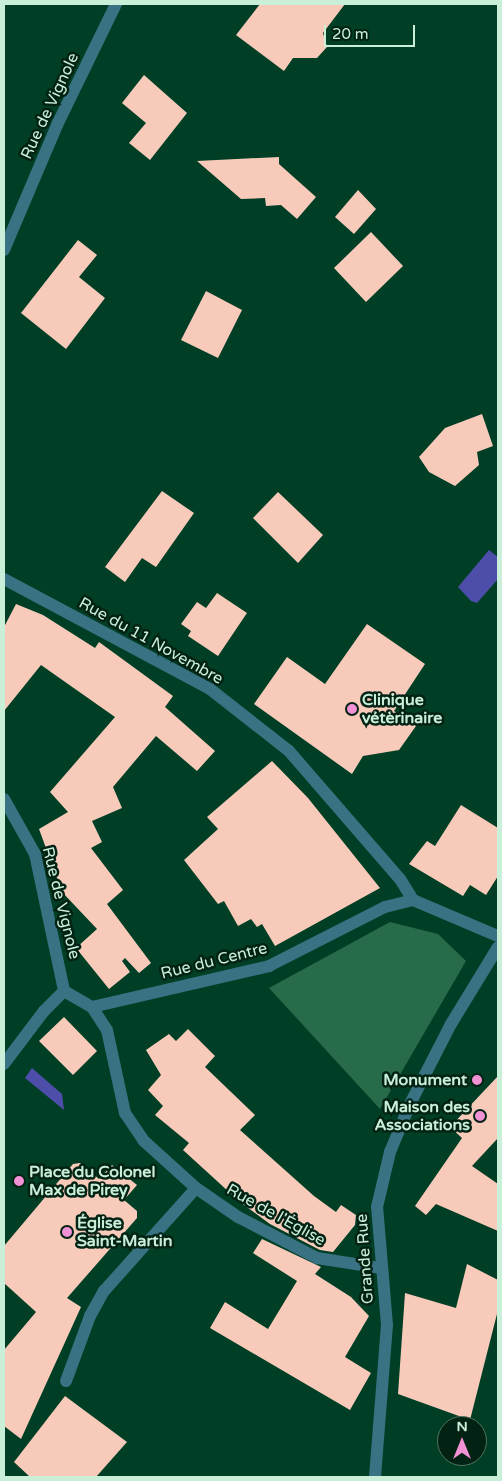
<!DOCTYPE html>
<html>
<head>
<meta charset="utf-8">
<style>
	body { margin:0 }
	#map { position:relative; width:502px; height:1481px; overflow:hidden; background:#003f25; font-family:"Varela Round",sans-serif }
	div>[style] { position:absolute }
	.green>* { inset:0; background:#276b4a }
	.water>* { inset:0; background:#4d4ea9 }
	.building>* { inset:0; background:#f8caba }
	.service>* { height:12px; margin:-6px; padding:0 6px; transform-origin:6px; border-radius:6px; background:#397282 }
	.minor>* { height:12px; margin:-6px; padding:0 6px; transform-origin:6px; border-radius:6px; background:#397282 }
	.dots>* { width:14px; height:14px; translate:-50% -50%; box-sizing:border-box; border:2px solid #022213; border-radius:50% }
	span { translate:-50% -50%; white-space:nowrap; text-align:center; line-height:1.15; -webkit-text-stroke:5px #022213; paint-order:stroke }
	.street-label { font-size:16px; color:#caefd9 }
	.poi-label { font-size:16px; color:#caefd9; font-weight:700 }
	.left { translate:0 -50%; text-align:left }
	.right { translate:-100% -50%; text-align:right }
	.frame { position:absolute; inset:0; border:5px solid #caefd9; pointer-events:none }
	.north { position:absolute; left:437px; top:1416px; width:50px; height:50px; box-sizing:border-box; background:#022213; border:1px solid #527462; border-radius:50%; rotate:0deg; font-size:14px; font-weight:700; line-height:20px; text-align:center; color:#caefd9 }
	.north::after { content:''; display:block; margin:auto; width:18px; height:22px; background:#f391d5; clip-path:polygon(50% 0,100% 100%,50% 72%,0 100%) }
	.scale { position:absolute; left:324px; top:25px; width:91px; height:22px; box-sizing:border-box; border:2px solid #caefd9; border-top:0; padding-left:6px; font-size:15px; line-height:18px; white-space:nowrap; color:#caefd9; -webkit-text-stroke:4px #022213; paint-order:stroke }
</style>
</head>
<body>
<div id="map">
	<div class="green">
		<i style="clip-path:polygon(390px 922px,438px 934px,466px 961px,380px 1109px,269px 988px)"></i>
	</div>
	<div class="water">
		<i style="clip-path:polygon(489px 550px,498px 557px,498px 579px,477px 603px,471px 601px,458px 587px)"></i>
		<i style="clip-path:polygon(32px 1068px,62px 1094px,64px 1110px,25px 1078px)"></i>
	</div>
	<div class="building">
		<i style="clip-path:polygon(260px 4px,345px 4px,323px 33px,327px 47px,317px 58px,293px 58px,284px 71px,236px 35px)"></i>
		<i style="clip-path:polygon(144px 75px,187px 113px,150px 160px,129px 143px,146px 123px,122px 103px)"></i>
		<i style="clip-path:polygon(279px 157px,279px 164px,316px 197px,297px 219px,281px 205px,266px 206px,265px 198px,241px 199px,197px 161px)"></i>
		<i style="clip-path:polygon(358px 190px,376px 209px,354px 234px,335px 217px)"></i>
		<i style="clip-path:polygon(371px 232px,403px 266px,366px 302px,334px 268px)"></i>
		<i style="clip-path:polygon(78px 240px,97px 255px,79px 277px,105px 298px,66px 349px,21px 313px)"></i>
		<i style="clip-path:polygon(206px 291px,242px 310px,218px 358px,181px 340px)"></i>
		<i style="clip-path:polygon(482px 414px,493px 446px,477px 452px,479px 465px,455px 486px,429px 472px,419px 457px,445px 428px)"></i>
		<i style="clip-path:polygon(162px 491px,194px 513px,156px 567px,142px 558px,125px 582px,105px 567px)"></i>
		<i style="clip-path:polygon(278px 492px,323px 535px,298px 563px,253px 518px)"></i>
		<i style="clip-path:polygon(217px 593px,247px 613px,218px 656px,188px 636px,191px 631px,181px 624px,197px 602px,206px 608px)"></i>
		<i style="clip-path:polygon(16px 604px,43px 615px,95px 648px,99px 642px,173px 696px,165px 707px,215px 751px,197px 771px,156px 736px,113px 787px,122px 808px,92px 821px,102px 842px,91px 848px,123px 890px,107px 904px,151px 963px,139px 973px,125px 958px,122px 961px,130px 972px,109px 989px,76px 948px,97px 929px,62px 892px,39px 829px,68px 812px,50px 792px,115px 717px,41px 665px,4px 711px,4px 627px)"></i>
		<i style="clip-path:polygon(367px 624px,425px 664px,394px 711px,416px 726px,399px 750px,363px 756px,352px 774px,254px 704px,287px 657px,325px 684px)"></i>
		<i style="clip-path:polygon(272px 761px,308px 798px,380px 888px,275px 946px,262px 924px,257px 927px,251px 919px,238px 926px,224px 901px,218px 904px,184px 860px,218px 829px,207px 817px)"></i>
		<i style="clip-path:polygon(461px 805px,498px 828px,498px 876px,486px 895px,470px 885px,463px 896px,409px 864px,427px 841px,435px 846px)"></i>
		<i style="clip-path:polygon(64px 1017px,97px 1051px,73px 1075px,39px 1041px)"></i>
		<i style="clip-path:polygon(188px 1029px,215px 1056px,205px 1067px,255px 1115px,240px 1130px,314px 1196px,336px 1212px,341px 1205px,356px 1215px,355px 1225px,333px 1252px,320px 1250px,270px 1224px,240px 1202px,183px 1150px,189px 1143px,155px 1115px,163px 1106px,148px 1090px,161px 1075px,146px 1050px,169px 1034px,176px 1041px)"></i>
		<i style="clip-path:polygon(498px 1076px,498px 1138px,472px 1166px,498px 1184px,498px 1231px,436px 1204px,426px 1215px,415px 1206px,462px 1138px,450px 1127px)"></i>
		<i style="clip-path:polygon(80px 1163px,99px 1179px,112px 1165px,137px 1185px,124px 1200px,137px 1211px,137px 1218px,67px 1298px,81px 1307px,21px 1439px,4px 1426px,4px 1350px,36px 1312px,4px 1283px,4px 1246px,73px 1164px)"></i>
		<i style="clip-path:polygon(262px 1239px,321px 1267px,315px 1274px,351px 1297px,369px 1316px,345px 1357px,371px 1373px,350px 1410px,210px 1328px,225px 1302px,268px 1329px,297px 1281px,253px 1253px)"></i>
		<i style="clip-path:polygon(467px 1264px,498px 1280px,498px 1310px,470px 1420px,398px 1394px,405px 1293px,456px 1308px)"></i>
		<i style="clip-path:polygon(65px 1396px,127px 1442px,96px 1477px,30px 1477px,14px 1462px)"></i>
	</div>
	<div class="service">
		<i style="left:66px;top:1381px;width:69px;rotate:-69.7deg"></i>
		<i style="left:90px;top:1316px;width:29px;rotate:-61deg"></i>
		<i style="left:104px;top:1291px;width:138px;rotate:-48.2deg"></i>
	</div>
	<div class="minor">
		<i style="left:4px;top:250px;width:136px;rotate:-67deg"></i>
		<i style="left:57px;top:125px;width:135px;rotate:-64deg"></i>
		<i style="left:4px;top:579px;width:234px;rotate:28.1deg"></i>
		<i style="left:210px;top:689px;width:100px;rotate:38.1deg"></i>
		<i style="left:289px;top:751px;width:169px;rotate:49.1deg"></i>
		<i style="left:400px;top:879px;width:25px;rotate:58deg"></i>
		<i style="left:4px;top:799px;width:63px;rotate:60.6deg"></i>
		<i style="left:35px;top:854px;width:140px;rotate:78deg"></i>
		<i style="left:92px;top:1007px;width:27px;rotate:57deg"></i>
		<i style="left:107px;top:1030px;width:85px;rotate:77.8deg"></i>
		<i style="left:125px;top:1113px;width:34px;rotate:56deg"></i>
		<i style="left:144px;top:1141px;width:70px;rotate:42.1deg"></i>
		<i style="left:196px;top:1188px;width:51px;rotate:34.6deg"></i>
		<i style="left:238px;top:1217px;width:89px;rotate:27.4deg"></i>
		<i style="left:317px;top:1258px;width:65px;rotate:8.9deg"></i>
		<i style="left:4px;top:1064px;width:66px;rotate:-53deg"></i>
		<i style="left:44px;top:1011px;width:28px;rotate:-45deg"></i>
		<i style="left:64px;top:991px;width:32px;rotate:30deg"></i>
		<i style="left:92px;top:1007px;width:182px;rotate:-13deg"></i>
		<i style="left:269px;top:966px;width:130px;rotate:-27deg"></i>
		<i style="left:385px;top:907px;width:29px;rotate:-14deg"></i>
		<i style="left:413px;top:900px;width:92px;rotate:23deg"></i>
		<i style="left:375px;top:1477px;width:152px;rotate:-85.5deg"></i>
		<i style="left:387px;top:1325px;width:118px;rotate:-94.8deg"></i>
		<i style="left:377px;top:1207px;width:57px;rotate:-76.7deg"></i>
		<i style="left:390px;top:1152px;width:52px;rotate:-67.4deg"></i>
		<i style="left:410px;top:1104px;width:90px;rotate:-62.9deg"></i>
		<i style="left:451px;top:1024px;width:90px;rotate:-58.6deg"></i>
	</div>
	<div class="dots">
		<i style="left:352px;top:709px;background:#f391d5"></i>
		<i style="left:477px;top:1080px;background:#f391d5"></i>
		<i style="left:480px;top:1116px;background:#f391d5"></i>
		<i style="left:19px;top:1181px;background:#f391d5"></i>
		<i style="left:67px;top:1232px;background:#f391d5"></i>
	</div>
	<div class="street-label">
		<span style="left:50px;top:106px;rotate:-65deg">Rue de Vignole</span>
		<span style="left:151px;top:641px;rotate:29deg">Rue du 11 Novembre</span>
		<span style="left:61px;top:903px;rotate:76deg">Rue de Vignole</span>
		<span style="left:214px;top:961px;rotate:-14deg">Rue du Centre</span>
		<span style="left:276px;top:1215px;rotate:29deg">Rue de l'Église</span>
		<span style="left:365px;top:1259px;rotate:-94deg">Grande Rue</span>
	</div>
	<div class="poi-label">
		<span class="left" style="left:362px;top:709px">Clinique<br>vétèrinaire</span>
		<span class="right" style="left:467px;top:1080px">Monument</span>
		<span class="right" style="left:470px;top:1116px">Maison des<br>Associations</span>
		<span class="left" style="left:29px;top:1181px">Place du Colonel<br>Max de Pirey</span>
		<span class="left" style="left:77px;top:1232px">Église<br>Saint-Martin</span>
	</div>
	<div class="frame"></div>
	<div class="north">N</div>
	<div class="scale">20 m</div>
</div>
</body>
</html>
